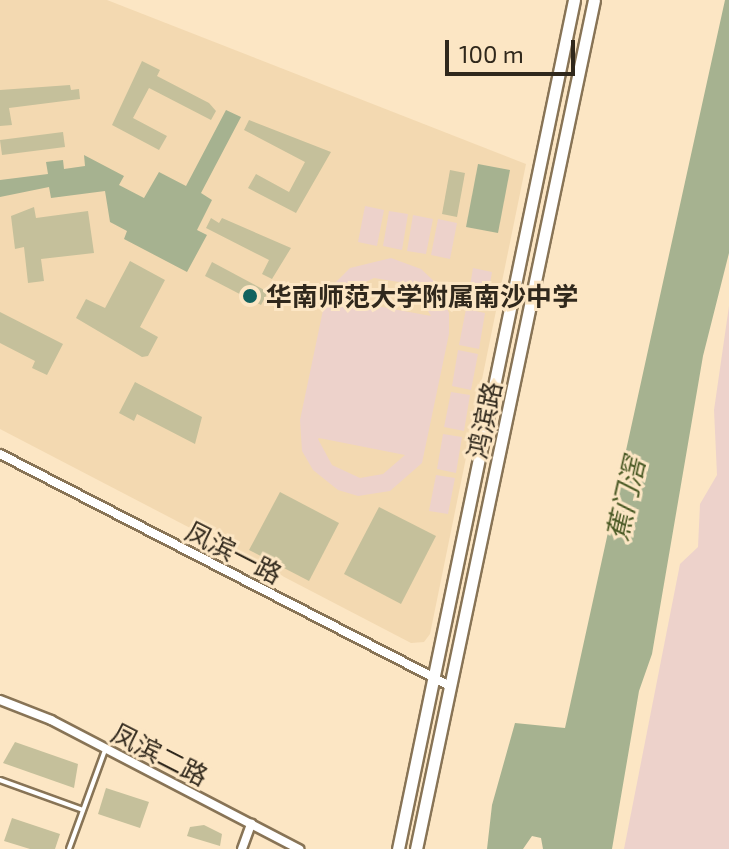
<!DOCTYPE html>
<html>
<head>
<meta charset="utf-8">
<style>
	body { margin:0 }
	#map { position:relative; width:729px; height:849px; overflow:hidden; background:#fce6c4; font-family:"Exo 2","Noto Sans SC",sans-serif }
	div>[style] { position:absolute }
	.built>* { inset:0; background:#f3d9b1 }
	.green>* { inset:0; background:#edd2cb }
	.water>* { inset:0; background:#a6b290 }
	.building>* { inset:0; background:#c5c09b }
	.roads { filter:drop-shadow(2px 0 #887456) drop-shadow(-2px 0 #887456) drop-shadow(0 2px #887456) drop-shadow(0 -2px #887456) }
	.lane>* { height:4px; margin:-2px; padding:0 2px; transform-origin:2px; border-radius:2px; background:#fff }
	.street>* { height:8px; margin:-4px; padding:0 4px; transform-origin:4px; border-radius:4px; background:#fff }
	.secondary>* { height:11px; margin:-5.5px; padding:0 5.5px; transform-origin:5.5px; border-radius:5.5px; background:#fff }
	.dots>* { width:22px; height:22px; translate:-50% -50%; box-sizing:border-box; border:4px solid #fce6c4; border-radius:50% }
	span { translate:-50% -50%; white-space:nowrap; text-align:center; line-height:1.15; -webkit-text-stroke:6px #fce6c4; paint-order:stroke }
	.poi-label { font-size:26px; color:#30281c; font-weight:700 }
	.left { translate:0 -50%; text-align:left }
	.street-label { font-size:26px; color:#30281c }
	.water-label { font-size:28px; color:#485823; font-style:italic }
	.scale { position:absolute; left:445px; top:40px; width:130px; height:36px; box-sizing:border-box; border:4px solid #30281c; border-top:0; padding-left:10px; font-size:24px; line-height:28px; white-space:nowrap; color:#30281c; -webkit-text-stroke:6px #fce6c4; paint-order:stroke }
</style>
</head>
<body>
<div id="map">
	<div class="built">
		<i style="clip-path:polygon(0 0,107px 0,526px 164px,430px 634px,424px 642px,411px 643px,0 429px)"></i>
	</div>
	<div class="green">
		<i style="clip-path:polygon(365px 206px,384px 210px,377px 246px,358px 242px)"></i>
		<i style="clip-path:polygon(389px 211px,408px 214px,402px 250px,383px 246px)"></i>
		<i style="clip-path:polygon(413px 215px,433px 219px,426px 254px,407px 251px)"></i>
		<i style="clip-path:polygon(438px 219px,457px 223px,450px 259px,431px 255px)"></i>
		<i style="clip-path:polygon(evenodd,391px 258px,421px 269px,437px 284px,449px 313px,449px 334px,422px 463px,390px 491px,358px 496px,338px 490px,313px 470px,302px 451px,300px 420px,327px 291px,350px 268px,391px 258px,374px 278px,411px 284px,431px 316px,344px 300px,353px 288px,374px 278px,391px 258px,318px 439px,319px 438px,405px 455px,383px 474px,360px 478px,332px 465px,318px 439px)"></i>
		<i style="clip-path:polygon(473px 268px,492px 272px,486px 307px,467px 304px)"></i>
		<i style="clip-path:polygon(729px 306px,729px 849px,624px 849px,680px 564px,698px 547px,700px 504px,717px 475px,714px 410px)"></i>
		<i style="clip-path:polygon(466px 309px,485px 313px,479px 349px,459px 345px)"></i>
		<i style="clip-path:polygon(458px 350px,478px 354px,471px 390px,452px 386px)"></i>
		<i style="clip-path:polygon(451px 392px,470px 395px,464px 431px,444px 427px)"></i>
		<i style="clip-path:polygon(443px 434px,462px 437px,456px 473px,437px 469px)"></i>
		<i style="clip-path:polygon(436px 475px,455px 478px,448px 514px,429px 511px)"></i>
	</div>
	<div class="water">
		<i style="clip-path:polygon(725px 0,729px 0,729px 253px,703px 356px,652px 654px,639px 691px,612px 849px,543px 849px,541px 838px,532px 836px,523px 849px,487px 849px,492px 805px,515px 723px,565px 728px)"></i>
		<i style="clip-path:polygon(226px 110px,241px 117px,201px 193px,212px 200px,197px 230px,207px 235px,187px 272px,124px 239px,127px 231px,110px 222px,105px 191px,51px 198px,49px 187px,0 197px,0 180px,48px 174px,46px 162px,63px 160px,64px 169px,85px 166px,84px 155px,124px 176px,119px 185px,144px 198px,159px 172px,186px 186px)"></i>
		<i style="clip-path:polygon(478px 164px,510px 170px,498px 233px,466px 227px)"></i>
	</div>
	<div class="building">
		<i style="clip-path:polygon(142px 61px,160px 70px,157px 76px,209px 103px,216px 111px,211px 120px,149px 88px,133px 118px,167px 136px,159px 150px,112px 125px)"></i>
		<i style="clip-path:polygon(70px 85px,71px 90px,79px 89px,80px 99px,9px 108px,12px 125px,0 126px,0 90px)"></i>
		<i style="clip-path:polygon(249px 120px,331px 152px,296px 213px,248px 188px,256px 174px,289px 192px,305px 162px,244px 130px)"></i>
		<i style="clip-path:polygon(63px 132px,65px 147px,2px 155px,0 140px)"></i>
		<i style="clip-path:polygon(450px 170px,465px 173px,457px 217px,442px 214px)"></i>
		<i style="clip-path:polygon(34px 207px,36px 218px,88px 211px,94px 253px,41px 259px,44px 281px,28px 283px,24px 247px,15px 249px,11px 216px)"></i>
		<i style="clip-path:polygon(211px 218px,219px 223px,222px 218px,291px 248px,272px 279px,262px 274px,269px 260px,206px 228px)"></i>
		<i style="clip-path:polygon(130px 261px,165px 280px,140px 327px,158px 337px,148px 356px,142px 357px,76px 318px,86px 299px,105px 308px)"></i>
		<i style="clip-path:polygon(212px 262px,268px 292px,261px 305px,205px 276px)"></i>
		<i style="clip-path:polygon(0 312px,63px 344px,47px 375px,32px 368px,35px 361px,0 343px)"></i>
		<i style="clip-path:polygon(135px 382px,202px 417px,195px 444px,137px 414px,134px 421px,119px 413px)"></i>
		<i style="clip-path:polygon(280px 492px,339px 523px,309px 581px,249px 550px)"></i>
		<i style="clip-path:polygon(379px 507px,436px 536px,401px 604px,344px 574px)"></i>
		<i style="clip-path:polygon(15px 742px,78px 764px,74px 788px,3px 763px)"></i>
		<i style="clip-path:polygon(106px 788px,149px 802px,140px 828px,98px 814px)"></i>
		<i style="clip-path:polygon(12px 818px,60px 834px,55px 849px,30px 849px,4px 841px)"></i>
		<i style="clip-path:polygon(204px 825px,222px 834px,220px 846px,187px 836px,190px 827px)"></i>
	</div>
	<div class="roads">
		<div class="lane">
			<i style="left:0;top:780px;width:88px;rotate:19.9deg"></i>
			<i style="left:69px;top:849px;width:105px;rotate:-70deg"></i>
		</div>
		<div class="street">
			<i style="left:0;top:454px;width:506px;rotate:27.27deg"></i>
			<i style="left:0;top:700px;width:55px;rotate:21.4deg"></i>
			<i style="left:51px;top:720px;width:280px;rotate:27.5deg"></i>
			<i style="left:242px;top:849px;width:27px;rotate:-70deg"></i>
		</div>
		<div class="secondary">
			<i style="left:398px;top:849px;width:867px;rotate:-78.29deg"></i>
			<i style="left:416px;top:849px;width:867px;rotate:-78.16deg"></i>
		</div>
	</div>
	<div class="dots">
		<i style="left:250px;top:296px;background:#12625f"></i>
	</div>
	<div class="poi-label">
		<span class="left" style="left:266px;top:296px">华南师范大学附属南沙中学</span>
	</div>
	<div class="street-label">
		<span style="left:484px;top:420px;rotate:-78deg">鸿滨路</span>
		<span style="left:234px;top:552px;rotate:27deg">凤滨一路</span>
		<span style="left:160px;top:754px;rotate:27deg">凤滨二路</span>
	</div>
	<div class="water-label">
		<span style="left:625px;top:499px;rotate:-77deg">蕉门滘</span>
	</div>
	<div class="scale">100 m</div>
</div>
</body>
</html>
